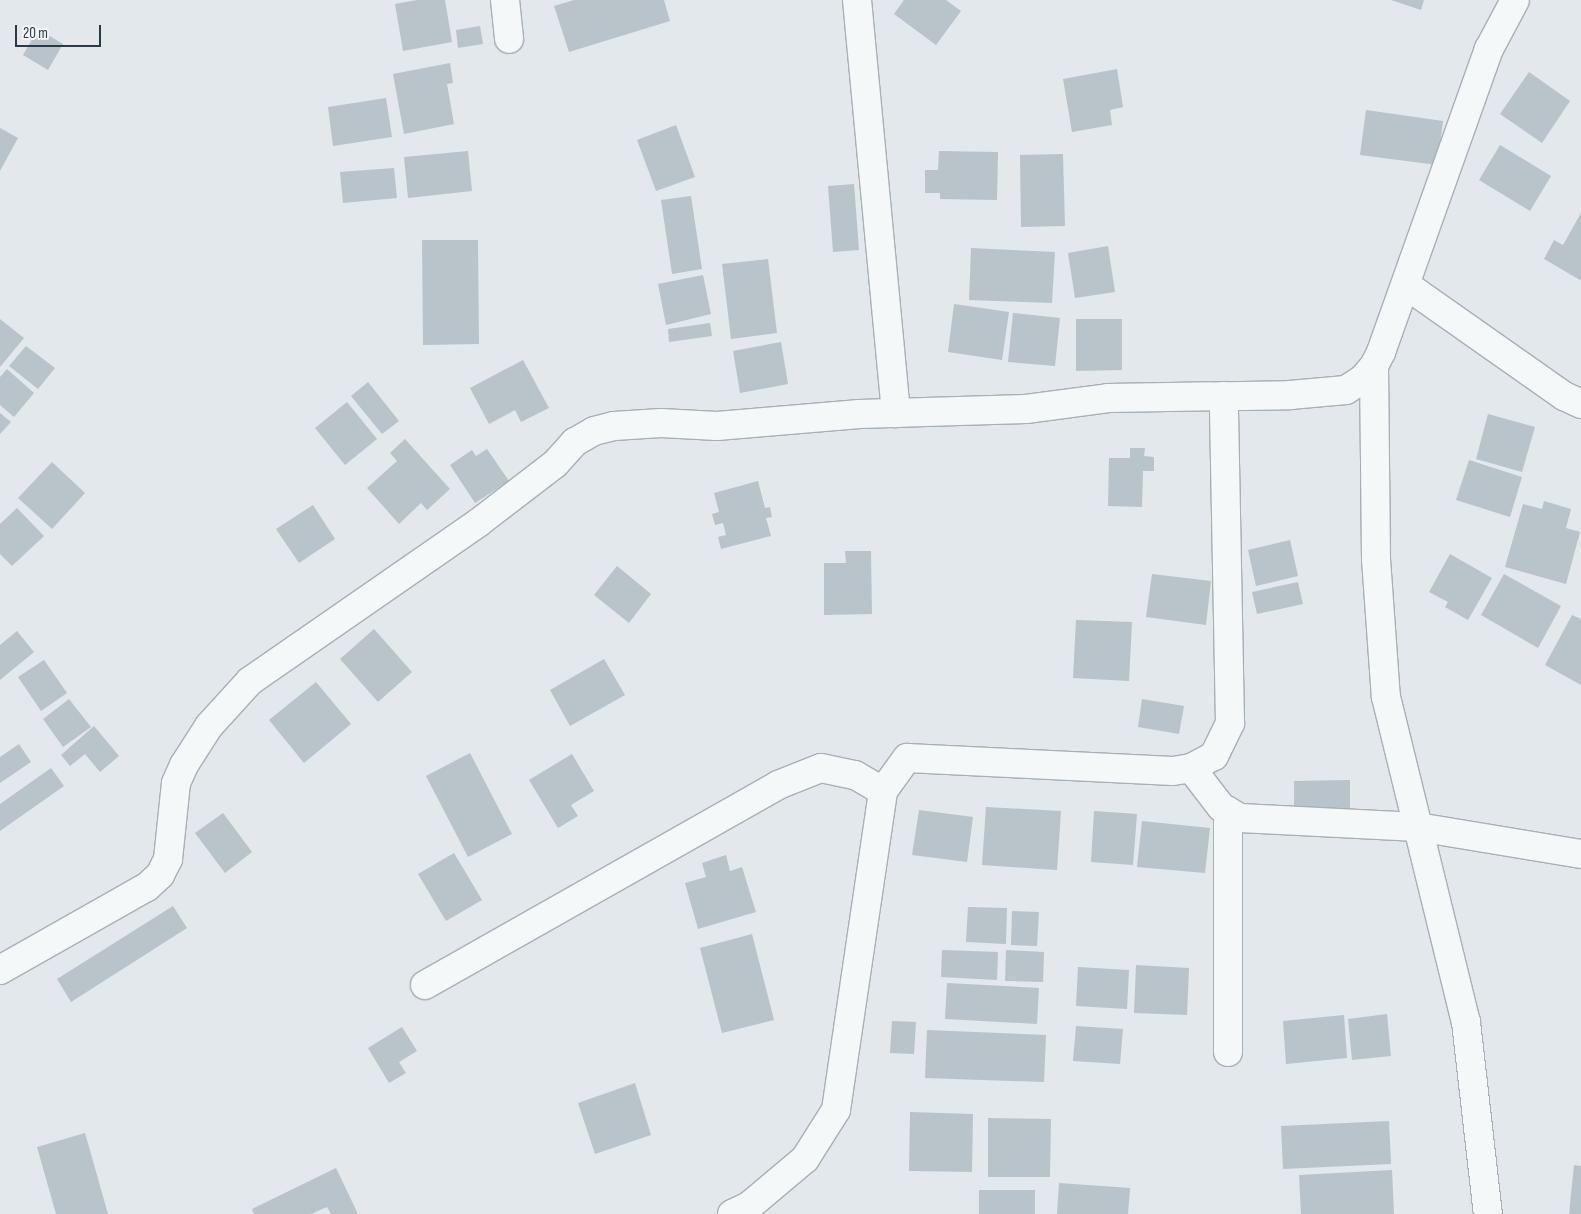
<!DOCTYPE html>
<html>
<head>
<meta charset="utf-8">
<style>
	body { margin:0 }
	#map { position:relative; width:1581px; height:1214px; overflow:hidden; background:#e2e8eb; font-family:"Sofia Sans Condensed",sans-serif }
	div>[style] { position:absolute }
	.building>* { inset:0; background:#b9c3ca }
	.roads { filter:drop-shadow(1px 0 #a7b0b6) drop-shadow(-1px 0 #a7b0b6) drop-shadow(0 1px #a7b0b6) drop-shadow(0 -1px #a7b0b6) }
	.minor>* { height:28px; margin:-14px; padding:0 14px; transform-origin:14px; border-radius:14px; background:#f5f8f9 }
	span { translate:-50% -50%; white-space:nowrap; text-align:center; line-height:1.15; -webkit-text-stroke:4px #f2f6f8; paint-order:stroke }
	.scale { position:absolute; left:15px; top:25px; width:86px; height:22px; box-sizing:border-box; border:2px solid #293a45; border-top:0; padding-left:6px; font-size:15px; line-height:18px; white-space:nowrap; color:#293a45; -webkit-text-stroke:4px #f2f6f8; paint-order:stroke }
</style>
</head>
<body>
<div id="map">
	<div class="building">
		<i style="clip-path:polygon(417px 0,445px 0,452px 42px,403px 51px,395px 4px)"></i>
		<i style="clip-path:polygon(574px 0,664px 0,670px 21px,569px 52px,554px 6px)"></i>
		<i style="clip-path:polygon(904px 0,946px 0,961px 11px,936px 45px,894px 14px)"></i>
		<i style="clip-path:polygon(1391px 0,1424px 0,1421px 10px)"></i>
		<i style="clip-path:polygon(480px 26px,483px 44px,458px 48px,456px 30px)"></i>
		<i style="clip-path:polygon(38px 29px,63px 44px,48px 70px,23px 55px)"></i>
		<i style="clip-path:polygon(450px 63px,453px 83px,447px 84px,454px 124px,404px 134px,393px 74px)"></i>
		<i style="clip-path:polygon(1117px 69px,1123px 107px,1110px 110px,1112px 125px,1072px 132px,1063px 79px)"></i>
		<i style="clip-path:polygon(1529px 72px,1570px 101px,1542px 143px,1500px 114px)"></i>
		<i style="clip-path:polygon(386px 98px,392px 137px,333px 146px,328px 107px)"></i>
		<i style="clip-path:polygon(1366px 110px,1443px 121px,1437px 165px,1360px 155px)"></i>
		<i style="clip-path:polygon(676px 125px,695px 177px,656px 191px,637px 140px)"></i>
		<i style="clip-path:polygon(0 128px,18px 138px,0 171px)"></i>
		<i style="clip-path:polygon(1500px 145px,1551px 176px,1530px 211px,1479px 180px)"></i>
		<i style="clip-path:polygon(468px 151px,472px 191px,408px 198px,404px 157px)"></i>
		<i style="clip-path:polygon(939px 151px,998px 152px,997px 200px,940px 199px,940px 193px,925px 193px,925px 170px,938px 170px)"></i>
		<i style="clip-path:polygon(1063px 154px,1065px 226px,1021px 227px,1020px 155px)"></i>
		<i style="clip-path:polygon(394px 168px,397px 198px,343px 203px,340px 172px)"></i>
		<i style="clip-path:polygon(854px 184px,859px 250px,833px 252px,828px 186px)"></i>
		<i style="clip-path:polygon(691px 196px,702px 269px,672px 274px,661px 200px)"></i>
		<i style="clip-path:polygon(1581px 213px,1581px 279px,1580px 280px,1544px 259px,1554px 240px,1563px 245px)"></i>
		<i style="clip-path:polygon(422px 240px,478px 240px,479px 344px,423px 345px)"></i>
		<i style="clip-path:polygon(1108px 246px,1115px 292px,1075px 298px,1068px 253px)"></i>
		<i style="clip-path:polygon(971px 248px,1055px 252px,1052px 303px,969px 300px)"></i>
		<i style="clip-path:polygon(768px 259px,777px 333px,731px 339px,722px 264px)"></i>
		<i style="clip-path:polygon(703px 275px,711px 314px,666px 325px,658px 284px)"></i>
		<i style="clip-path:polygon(954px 304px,1009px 312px,1002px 360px,948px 352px)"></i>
		<i style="clip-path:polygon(1013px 313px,1060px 318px,1055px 366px,1008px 362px)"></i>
		<i style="clip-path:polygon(0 319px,24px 338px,0 367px)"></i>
		<i style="clip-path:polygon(1076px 319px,1122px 319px,1122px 370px,1076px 371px)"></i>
		<i style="clip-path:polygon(710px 323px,712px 336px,669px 342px,668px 329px)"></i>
		<i style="clip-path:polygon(781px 342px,788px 384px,740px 393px,733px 351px)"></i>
		<i style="clip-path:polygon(26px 346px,55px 368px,38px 389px,9px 366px)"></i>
		<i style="clip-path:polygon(523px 360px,549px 408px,521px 422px,515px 410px,489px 424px,470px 388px)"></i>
		<i style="clip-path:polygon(7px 369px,34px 393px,14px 417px,0 405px,0 377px)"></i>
		<i style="clip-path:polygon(368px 382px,399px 421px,382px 434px,351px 396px)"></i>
		<i style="clip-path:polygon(347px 402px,377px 439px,345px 465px,315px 428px)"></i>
		<i style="clip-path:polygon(0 413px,11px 422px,0 434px)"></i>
		<i style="clip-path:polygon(1488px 414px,1535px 427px,1522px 472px,1476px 459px)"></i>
		<i style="clip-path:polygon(405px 439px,450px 489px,427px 510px,421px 503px,399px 524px,367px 488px,397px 461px,390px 453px)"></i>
		<i style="clip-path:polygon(1130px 448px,1145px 448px,1144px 456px,1154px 457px,1154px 471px,1143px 471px,1142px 507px,1108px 506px,1109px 458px,1130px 458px)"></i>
		<i style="clip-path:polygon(487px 449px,509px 481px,475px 503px,450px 465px,472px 450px,476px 456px)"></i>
		<i style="clip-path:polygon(1469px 460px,1522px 477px,1510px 517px,1456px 500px)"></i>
		<i style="clip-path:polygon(52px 462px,85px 493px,52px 529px,18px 498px)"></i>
		<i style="clip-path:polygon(758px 481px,765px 508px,770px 507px,772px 517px,766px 518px,771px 536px,721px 549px,718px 537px,726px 535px,723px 523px,715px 525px,712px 514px,719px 512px,714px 493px)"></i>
		<i style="clip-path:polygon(1544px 501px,1571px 509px,1566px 528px,1580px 532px,1566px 584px,1505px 567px,1523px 504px,1542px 509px)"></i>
		<i style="clip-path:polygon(313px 505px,335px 539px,299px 563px,276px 529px)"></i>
		<i style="clip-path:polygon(17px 508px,44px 536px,12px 566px,0 554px,0 524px)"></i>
		<i style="clip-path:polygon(1290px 540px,1298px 576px,1256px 586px,1248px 550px)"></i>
		<i style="clip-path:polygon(845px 551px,871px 551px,872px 614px,824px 615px,824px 563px,846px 563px)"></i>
		<i style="clip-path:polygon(1450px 554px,1492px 578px,1468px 620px,1445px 607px,1448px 602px,1429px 592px)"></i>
		<i style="clip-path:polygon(617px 566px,651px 594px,629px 623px,594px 595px)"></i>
		<i style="clip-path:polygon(1152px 574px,1211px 581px,1206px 625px,1146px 617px)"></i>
		<i style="clip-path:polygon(1504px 574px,1561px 606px,1538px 648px,1481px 615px)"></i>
		<i style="clip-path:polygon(1298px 582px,1303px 604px,1257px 614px,1252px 592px)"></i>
		<i style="clip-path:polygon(1572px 615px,1581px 619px,1581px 685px,1545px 665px)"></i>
		<i style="clip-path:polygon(1076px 620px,1132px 622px,1129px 681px,1073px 678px)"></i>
		<i style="clip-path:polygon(374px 629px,412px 672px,378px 702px,340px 659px)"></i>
		<i style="clip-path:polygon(17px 631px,34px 652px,0 680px,0 645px)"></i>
		<i style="clip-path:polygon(604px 659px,625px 695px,570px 726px,550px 690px)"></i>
		<i style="clip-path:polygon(44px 660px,67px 693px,41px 711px,18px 677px)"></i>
		<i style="clip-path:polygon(316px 682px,351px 724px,304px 763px,269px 720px)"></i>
		<i style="clip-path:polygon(69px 699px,91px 727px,63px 747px,43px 719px)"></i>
		<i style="clip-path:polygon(1142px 699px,1184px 706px,1179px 734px,1138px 727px)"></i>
		<i style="clip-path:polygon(94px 726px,119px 756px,100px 772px,85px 754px,70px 766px,61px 755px)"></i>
		<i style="clip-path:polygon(19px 744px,31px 762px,0 783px,0 757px)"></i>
		<i style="clip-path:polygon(470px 753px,512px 834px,468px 857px,426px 776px)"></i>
		<i style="clip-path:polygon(572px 754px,594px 791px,571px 805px,578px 816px,558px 828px,529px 780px)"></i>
		<i style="clip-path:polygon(51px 768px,64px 786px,0 831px,0 804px)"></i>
		<i style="clip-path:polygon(1350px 780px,1350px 817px,1294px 819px,1294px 781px)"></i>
		<i style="clip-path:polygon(986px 807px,1061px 811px,1057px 870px,982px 865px)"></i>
		<i style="clip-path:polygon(919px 810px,973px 817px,967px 862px,912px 855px)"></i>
		<i style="clip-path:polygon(1094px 811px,1137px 814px,1133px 865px,1091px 862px)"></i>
		<i style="clip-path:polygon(223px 813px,252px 852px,225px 873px,195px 833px)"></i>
		<i style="clip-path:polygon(1142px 821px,1210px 828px,1205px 873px,1137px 867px)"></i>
		<i style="clip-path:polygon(454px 853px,482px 900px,446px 921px,418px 874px)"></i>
		<i style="clip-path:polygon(726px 855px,730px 871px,742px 867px,756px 912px,698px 929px,685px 883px,706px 877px,702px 863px)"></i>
		<i style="clip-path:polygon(173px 906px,187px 928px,71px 1002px,57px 979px)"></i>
		<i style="clip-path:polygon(968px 907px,1007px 908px,1006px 944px,966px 942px)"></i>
		<i style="clip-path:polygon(1012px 911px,1039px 912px,1037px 946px,1011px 945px)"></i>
		<i style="clip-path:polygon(752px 934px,774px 1020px,722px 1033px,700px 948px)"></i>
		<i style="clip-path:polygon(942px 950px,998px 952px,997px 980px,941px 977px)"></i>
		<i style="clip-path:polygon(1006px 950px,1044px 952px,1043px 982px,1005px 981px)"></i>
		<i style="clip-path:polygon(1136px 965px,1189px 968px,1187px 1015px,1134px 1013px)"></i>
		<i style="clip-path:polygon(1078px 967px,1129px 970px,1127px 1009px,1076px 1006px)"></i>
		<i style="clip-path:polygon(947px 983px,1039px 988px,1037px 1024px,945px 1019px)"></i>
		<i style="clip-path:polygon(1387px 1014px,1391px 1056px,1352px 1060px,1348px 1019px)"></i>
		<i style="clip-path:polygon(1344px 1015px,1347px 1058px,1286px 1064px,1283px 1021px)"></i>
		<i style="clip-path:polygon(892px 1021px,916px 1022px,914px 1054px,890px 1053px)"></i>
		<i style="clip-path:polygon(1076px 1026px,1123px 1029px,1120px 1064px,1073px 1061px)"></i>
		<i style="clip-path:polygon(402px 1027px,417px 1051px,399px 1062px,406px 1073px,389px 1083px,368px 1048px)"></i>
		<i style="clip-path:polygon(927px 1030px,1046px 1035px,1044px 1082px,925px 1078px)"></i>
		<i style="clip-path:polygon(635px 1083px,651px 1135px,595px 1154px,578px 1103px)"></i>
		<i style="clip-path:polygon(910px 1112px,973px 1114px,972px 1172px,909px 1171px)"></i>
		<i style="clip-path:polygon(988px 1118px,1051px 1119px,1050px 1177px,988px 1177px)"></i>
		<i style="clip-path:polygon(1389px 1121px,1391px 1164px,1283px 1169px,1281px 1126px)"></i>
		<i style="clip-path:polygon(85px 1133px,108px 1214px,56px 1214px,37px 1147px)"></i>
		<i style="clip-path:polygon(1574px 1165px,1581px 1166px,1581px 1214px,1569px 1214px)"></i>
		<i style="clip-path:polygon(336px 1168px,358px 1214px,331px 1214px,327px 1207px,311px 1214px,254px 1214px,252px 1209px)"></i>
		<i style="clip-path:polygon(1392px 1170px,1394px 1214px,1301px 1214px,1299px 1175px)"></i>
		<i style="clip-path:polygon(1059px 1183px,1130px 1188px,1128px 1214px,1057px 1214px)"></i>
		<i style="clip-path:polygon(979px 1190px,1035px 1190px,1035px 1214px,979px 1214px)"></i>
	</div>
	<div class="roads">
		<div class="minor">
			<i style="left:505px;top:0;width:39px;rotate:84deg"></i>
			<i style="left:857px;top:0;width:415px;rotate:84.6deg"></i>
			<i style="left:1406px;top:285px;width:193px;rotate:35.1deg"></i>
			<i style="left:1564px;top:396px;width:19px;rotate:25deg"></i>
			<i style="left:1374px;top:366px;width:193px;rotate:89.4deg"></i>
			<i style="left:1376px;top:559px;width:138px;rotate:85.9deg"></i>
			<i style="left:1386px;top:697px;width:335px;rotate:76.2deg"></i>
			<i style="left:1466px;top:1022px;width:193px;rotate:83.5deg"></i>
			<i style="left:1191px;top:768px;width:49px;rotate:52.4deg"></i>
			<i style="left:1221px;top:807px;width:22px;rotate:30deg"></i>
			<i style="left:1240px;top:818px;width:178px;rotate:2.9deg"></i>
			<i style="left:1418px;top:827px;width:165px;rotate:9.4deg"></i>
			<i style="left:1228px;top:811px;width:241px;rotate:90deg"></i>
			<i style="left:0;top:970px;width:169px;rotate:-29.5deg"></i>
			<i style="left:147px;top:887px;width:18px;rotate:-43deg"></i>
			<i style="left:160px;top:875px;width:18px;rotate:-63deg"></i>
			<i style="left:168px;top:859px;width:76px;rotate:-84deg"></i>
			<i style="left:176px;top:783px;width:20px;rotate:-66deg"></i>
			<i style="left:184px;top:765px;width:46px;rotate:-57.3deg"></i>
			<i style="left:209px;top:726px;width:61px;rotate:-47.7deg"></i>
			<i style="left:250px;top:681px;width:277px;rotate:-34.7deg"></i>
			<i style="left:478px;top:523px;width:97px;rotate:-37.5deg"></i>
			<i style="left:555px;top:464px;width:30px;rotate:-48deg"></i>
			<i style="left:575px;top:442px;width:22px;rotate:-30deg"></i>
			<i style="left:594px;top:431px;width:21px;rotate:-14deg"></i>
			<i style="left:614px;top:426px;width:47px;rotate:-3.7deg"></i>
			<i style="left:661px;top:423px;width:56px;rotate:3.1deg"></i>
			<i style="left:717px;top:426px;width:143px;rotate:-4.8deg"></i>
			<i style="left:859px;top:414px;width:167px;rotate:-1.7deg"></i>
			<i style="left:1026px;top:409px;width:83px;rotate:-7.6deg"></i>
			<i style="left:1108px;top:398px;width:182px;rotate:-0.9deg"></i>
			<i style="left:1290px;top:395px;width:56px;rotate:-5.1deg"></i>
			<i style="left:1346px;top:390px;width:20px;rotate:-33deg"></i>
			<i style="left:1363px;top:379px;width:17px;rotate:-50deg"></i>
			<i style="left:1374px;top:366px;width:16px;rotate:-63deg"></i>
			<i style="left:1381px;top:352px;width:322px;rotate:-70.4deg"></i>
			<i style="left:1489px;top:49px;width:55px;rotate:-62deg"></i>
			<i style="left:425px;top:985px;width:406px;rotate:-29.5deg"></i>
			<i style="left:778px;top:785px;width:46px;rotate:-21.6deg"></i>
			<i style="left:821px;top:768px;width:35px;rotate:12deg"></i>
			<i style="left:855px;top:775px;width:32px;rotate:30deg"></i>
			<i style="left:732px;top:1214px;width:19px;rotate:-25deg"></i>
			<i style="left:749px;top:1206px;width:73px;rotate:-40deg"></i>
			<i style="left:805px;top:1159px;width:58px;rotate:-57.7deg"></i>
			<i style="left:836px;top:1110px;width:322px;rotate:-81.6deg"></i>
			<i style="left:883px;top:791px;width:41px;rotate:-54deg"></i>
			<i style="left:907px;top:758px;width:266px;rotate:2.8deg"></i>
			<i style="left:1173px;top:771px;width:18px;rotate:-9deg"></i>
			<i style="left:1191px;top:768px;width:26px;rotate:-28deg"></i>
			<i style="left:1214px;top:756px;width:37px;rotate:-64deg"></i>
			<i style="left:1230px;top:723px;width:327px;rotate:-91.1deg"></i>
		</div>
	</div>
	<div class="scale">20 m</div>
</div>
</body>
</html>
